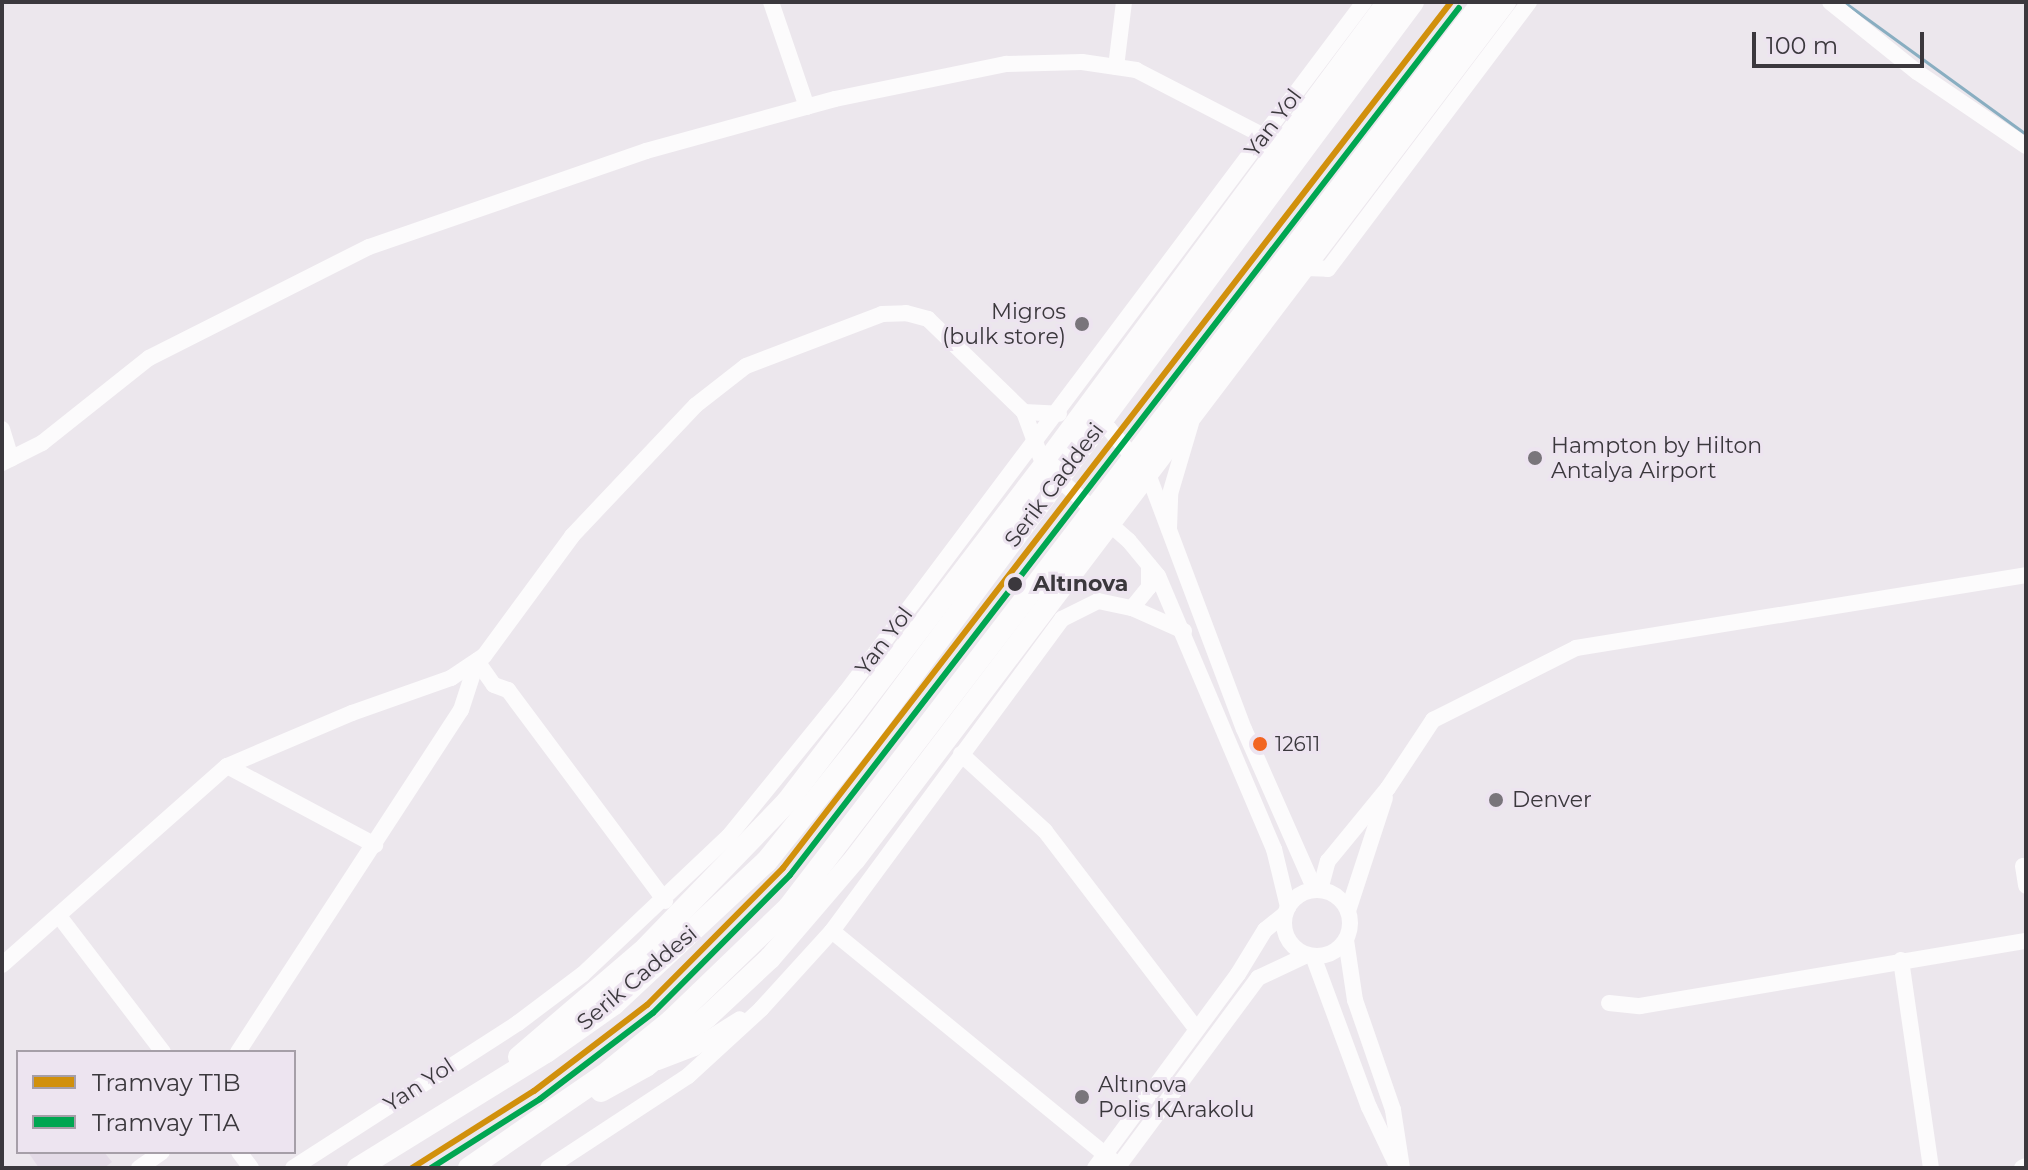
<!DOCTYPE html>
<html>
<head>
<meta charset="utf-8">
<style>
	body { margin:0 }
	#map { position:relative; width:2028px; height:1170px; overflow:hidden; background:#ece7ed; font-family:Montserrat,sans-serif }
	div>[style] { position:absolute }
	.built>* { inset:0; background:#e4dbe7 }
	.stream>* { height:3px; margin:-1.5px; padding:0 1.5px; transform-origin:1.5px; border-radius:1.5px; background:#89aec1 }
	.minor>* { height:16px; margin:-8px; padding:0 8px; transform-origin:8px; border-radius:8px; background:#fcfbfc }
	.minor>.ring { margin:-8px; padding:0; box-sizing:content-box; background:none; border:16px solid #fcfbfc; border-radius:50% }
	.highway>* { height:22px; margin:-11px; padding:0 11px; transform-origin:11px; border-radius:11px; background:#fcfbfc }
	.tram-1>* { height:6px; margin:-3px; padding:0 3px; transform-origin:3px; border-radius:3px; background:#d1900c }
	.tram-2>* { height:6px; margin:-3px; padding:0 3px; transform-origin:3px; border-radius:3px; background:#00a651 }
	.dots>* { width:22px; height:22px; translate:-50% -50%; box-sizing:border-box; border:4px solid #ede4f0; border-radius:50% }
	span { translate:-50% -50%; white-space:nowrap; text-align:center; line-height:1.15; -webkit-text-stroke:6px #ede4f0; paint-order:stroke }
	.bus-label { font-size:20px; color:#3b383d }
	.left { translate:0 -50%; text-align:left }
	.street-label { font-size:22px; color:#3b383d }
	.poi-label { font-size:22px; color:#3b383d }
	.right { translate:-100% -50%; text-align:right }
	.stop-label { font-size:22px; color:#3b383d; font-weight:700 }
	.frame { position:absolute; inset:0; border:4px solid #3b383d; pointer-events:none }
	.legend { position:absolute; left:16px; top:1050px; width:280px; height:104px; box-sizing:border-box; background:#ede4f0; border:2px solid #a69fa8; margin:0; padding:10px 14px; list-style:none; font-size:24px; color:#3b383d }
	.legend li { display:flex; align-items:center; gap:16px; height:40px }
	.legend b { width:40px; border:2px solid #a69fa8 }
	.scale { position:absolute; left:1752px; top:32px; width:172px; height:36px; box-sizing:border-box; border:4px solid #3b383d; border-top:0; padding-left:10px; font-size:24px; line-height:28px; white-space:nowrap; color:#3b383d; -webkit-text-stroke:6px #ede4f0; paint-order:stroke }
</style>
</head>
<body>
<div id="map">
	<div class="built">
		<i style="clip-path:polygon(28px 1152px,104px 1152px,112px 1162px,104px 1168px,39px 1168px)"></i>
	</div>
	<div class="stream">
		<i style="left:1844px;top:2px;width:225px;rotate:36deg"></i>
	</div>
	<div class="minor">
		<i style="left:771px;top:2px;width:111px;rotate:71.1deg"></i>
		<i style="left:1830px;top:2px;width:112px;rotate:38.8deg"></i>
		<i style="left:1917px;top:72px;width:132px;rotate:34.2deg"></i>
		<i style="left:1116px;top:67px;width:65px;rotate:-83deg"></i>
		<i style="left:1304px;top:268px;width:24px;rotate:2deg"></i>
		<i style="left:1328px;top:269px;width:334px;rotate:-53deg"></i>
		<i style="left:1024px;top:412px;width:58px;rotate:69.7deg"></i>
		<i style="left:1044px;top:466px;width:113px;rotate:41.4deg"></i>
		<i style="left:1129px;top:541px;width:45px;rotate:50.4deg"></i>
		<i style="left:1158px;top:576px;width:297px;rotate:67deg"></i>
		<i style="left:1274px;top:849px;width:60px;rotate:76.4deg"></i>
		<i style="left:1090px;top:420px;width:21px;rotate:25deg"></i>
		<i style="left:1109px;top:429px;width:60px;rotate:49.1deg"></i>
		<i style="left:1148px;top:474px;width:272px;rotate:69.4deg"></i>
		<i style="left:1244px;top:729px;width:176px;rotate:66.2deg"></i>
		<i style="left:2px;top:429px;width:31px;rotate:73deg"></i>
		<i style="left:2px;top:463px;width:45px;rotate:-26.6deg"></i>
		<i style="left:42px;top:443px;width:137px;rotate:-38.5deg"></i>
		<i style="left:149px;top:358px;width:246px;rotate:-26.8deg"></i>
		<i style="left:369px;top:247px;width:293px;rotate:-19.1deg"></i>
		<i style="left:646px;top:151px;width:196px;rotate:-15.4deg"></i>
		<i style="left:835px;top:99px;width:175px;rotate:-11.6deg"></i>
		<i style="left:1006px;top:64px;width:76px;rotate:-1.5deg"></i>
		<i style="left:1082px;top:62px;width:55px;rotate:8.4deg"></i>
		<i style="left:1136px;top:70px;width:144px;rotate:27.3deg"></i>
		<i style="left:1264px;top:136px;width:8px;rotate:104deg"></i>
		<i style="left:1169px;top:529px;width:35px;rotate:-88deg"></i>
		<i style="left:1170px;top:494px;width:74px;rotate:-73.5deg"></i>
		<i style="left:1132px;top:608px;width:27px;rotate:-51deg"></i>
		<i style="left:1149px;top:587px;width:21px;rotate:-90deg"></i>
		<i style="left:477px;top:661px;width:29px;rotate:55deg"></i>
		<i style="left:494px;top:685px;width:15px;rotate:20deg"></i>
		<i style="left:508px;top:690px;width:263px;rotate:53.3deg"></i>
		<i style="left:961px;top:754px;width:114px;rotate:42.5deg"></i>
		<i style="left:1045px;top:831px;width:247px;rotate:52.6deg"></i>
		<i style="left:227px;top:766px;width:136px;rotate:-23deg"></i>
		<i style="left:352px;top:713px;width:105px;rotate:-19.5deg"></i>
		<i style="left:451px;top:678px;width:40px;rotate:-34deg"></i>
		<i style="left:484px;top:656px;width:149px;rotate:-53.7deg"></i>
		<i style="left:572px;top:536px;width:180px;rotate:-46.6deg"></i>
		<i style="left:696px;top:405px;width:63px;rotate:-38deg"></i>
		<i style="left:746px;top:366px;width:146px;rotate:-20.9deg"></i>
		<i style="left:882px;top:314px;width:24px;rotate:-2deg"></i>
		<i style="left:906px;top:313px;width:23px;rotate:15deg"></i>
		<i style="left:928px;top:319px;width:134px;rotate:44.1deg"></i>
		<i style="left:1024px;top:412px;width:35px;rotate:3deg"></i>
		<i style="left:2023px;top:866px;width:20px;rotate:81deg"></i>
		<i style="left:1320px;top:890px;width:30px;rotate:-75deg"></i>
		<i style="left:1328px;top:861px;width:94px;rotate:-50.6deg"></i>
		<i style="left:1388px;top:788px;width:82px;rotate:-56.5deg"></i>
		<i style="left:1433px;top:720px;width:160px;rotate:-26.7deg"></i>
		<i style="left:1576px;top:648px;width:456px;rotate:-9.2deg"></i>
		<i class="ring" style="left:1284px;top:890px;width:50px;height:50px"></i>
		<i style="left:1348px;top:911px;width:119px;rotate:-71.9deg"></i>
		<i style="left:59px;top:916px;width:171px;rotate:52.6deg"></i>
		<i style="left:832px;top:931px;width:371px;rotate:39.3deg"></i>
		<i style="left:1346px;top:940px;width:61px;rotate:81.5deg"></i>
		<i style="left:1355px;top:1000px;width:116px;rotate:70.9deg"></i>
		<i style="left:1393px;top:1110px;width:59px;rotate:81.2deg"></i>
		<i style="left:1313px;top:956px;width:161px;rotate:69.7deg"></i>
		<i style="left:1369px;top:1107px;width:65px;rotate:64.6deg"></i>
		<i style="left:1901px;top:960px;width:210px;rotate:81.8deg"></i>
		<i style="left:2px;top:965px;width:300px;rotate:-41.5deg"></i>
		<i style="left:227px;top:766px;width:168px;rotate:28.1deg"></i>
		<i style="left:1609px;top:1003px;width:31px;rotate:6deg"></i>
		<i style="left:1640px;top:1006px;width:391px;rotate:-9.6deg"></i>
		<i style="left:238px;top:1052px;width:408px;rotate:-56.9deg"></i>
		<i style="left:461px;top:710px;width:52px;rotate:-71.9deg"></i>
		<i style="left:658px;top:1062px;width:39px;rotate:-21deg"></i>
		<i style="left:694px;top:1048px;width:54px;rotate:-32.2deg"></i>
		<i style="left:239px;top:1152px;width:20px;rotate:53deg"></i>
		<i style="left:139px;top:1168px;width:28px;rotate:-35deg"></i>
		<i style="left:293px;top:1168px;width:268px;rotate:-32.8deg"></i>
		<i style="left:518px;top:1023px;width:81px;rotate:-37deg"></i>
		<i style="left:583px;top:974px;width:201px;rotate:-43.4deg"></i>
		<i style="left:729px;top:836px;width:186px;rotate:-50.9deg"></i>
		<i style="left:846px;top:692px;width:863px;rotate:-53.1deg"></i>
		<i style="left:548px;top:1168px;width:168px;rotate:-33.3deg"></i>
		<i style="left:688px;top:1076px;width:99px;rotate:-42.5deg"></i>
		<i style="left:761px;top:1009px;width:105px;rotate:-47.7deg"></i>
		<i style="left:832px;top:931px;width:388px;rotate:-53.6deg"></i>
		<i style="left:1062px;top:619px;width:40px;rotate:-26.6deg"></i>
		<i style="left:1098px;top:601px;width:35px;rotate:12deg"></i>
		<i style="left:1132px;top:608px;width:57px;rotate:23.9deg"></i>
		<i style="left:1095px;top:1168px;width:241px;rotate:-53.6deg"></i>
		<i style="left:1238px;top:974px;width:52px;rotate:-58.5deg"></i>
		<i style="left:1265px;top:930px;width:26px;rotate:-39deg"></i>
		<i style="left:1117px;top:1168px;width:237px;rotate:-53.4deg"></i>
		<i style="left:1258px;top:978px;width:54px;rotate:-25.1deg"></i>
		<i style="left:2022px;top:1168px;width:4px;rotate:-27deg"></i>
	</div>
	<div class="highway">
		<i style="left:519px;top:1057px;width:167px;rotate:-40.6deg"></i>
		<i style="left:646px;top:948px;width:203px;rotate:-46deg"></i>
		<i style="left:787px;top:802px;width:423px;rotate:-52.6deg"></i>
		<i style="left:1044px;top:466px;width:578px;rotate:-53.45deg"></i>
		<i style="left:601px;top:1091px;width:51px;rotate:-29.1deg"></i>
		<i style="left:646px;top:1066px;width:78px;rotate:-38.8deg"></i>
		<i style="left:707px;top:1017px;width:86px;rotate:-43.1deg"></i>
		<i style="left:770px;top:958px;width:130px;rotate:-49.4deg"></i>
		<i style="left:855px;top:859px;width:1076px;rotate:-52.82deg"></i>
		<i style="left:358px;top:1168px;width:221px;rotate:-31.7deg"></i>
		<i style="left:546px;top:1052px;width:83px;rotate:-35.2deg"></i>
		<i style="left:614px;top:1004px;width:208px;rotate:-43.1deg"></i>
		<i style="left:766px;top:862px;width:166px;rotate:-51.3deg"></i>
		<i style="left:870px;top:732px;width:910px;rotate:-53.36deg"></i>
		<i style="left:469px;top:1168px;width:163px;rotate:-34.5deg"></i>
		<i style="left:603px;top:1076px;width:87px;rotate:-39deg"></i>
		<i style="left:671px;top:1021px;width:164px;rotate:-44deg"></i>
		<i style="left:789px;top:907px;width:1140px;rotate:-52.52deg"></i>
	</div>
	<div class="tram-1">
		<i style="left:412px;top:1168px;width:144px;rotate:-32.3deg"></i>
		<i style="left:534px;top:1091px;width:142px;rotate:-37.3deg"></i>
		<i style="left:647px;top:1005px;width:193px;rotate:-45.2deg"></i>
		<i style="left:783px;top:868px;width:1094px;rotate:-52.35deg"></i>
	</div>
	<div class="tram-2">
		<i style="left:431px;top:1168px;width:129px;rotate:-32.3deg"></i>
		<i style="left:540px;top:1099px;width:142px;rotate:-37.3deg"></i>
		<i style="left:653px;top:1013px;width:194px;rotate:-45.2deg"></i>
		<i style="left:790px;top:875px;width:1095px;rotate:-52.35deg"></i>
	</div>
	<div class="dots">
		<i style="left:1082px;top:324px;background:#79757b"></i>
		<i style="left:1535px;top:458px;background:#79757b"></i>
		<i style="left:1015px;top:584px;background:#3b383d"></i>
		<i style="left:1260px;top:744px;background:#f26522"></i>
		<i style="left:1496px;top:800px;background:#79757b"></i>
		<i style="left:1082px;top:1097px;background:#79757b"></i>
	</div>
	<div class="bus-label">
		<span class="left" style="left:1275px;top:744px">12611</span>
	</div>
	<div class="street-label">
		<span style="left:1273px;top:123px;rotate:-53deg">Yan Yol</span>
		<span style="left:1054px;top:485px;rotate:-53deg">Serik Caddesi</span>
		<span style="left:884px;top:641px;rotate:-53deg">Yan Yol</span>
		<span style="left:637px;top:978px;rotate:-40deg">Serik Caddesi</span>
		<span style="left:419px;top:1085px;rotate:-33deg">Yan Yol</span>
	</div>
	<div class="poi-label">
		<span class="right" style="left:1066px;top:324px">Migros<br>(bulk store)</span>
		<span class="left" style="left:1551px;top:458px">Hampton by Hilton<br>Antalya Airport</span>
		<span class="left" style="left:1512px;top:800px">Denver</span>
		<span class="left" style="left:1098px;top:1097px">Altınova<br>Polis KArakolu</span>
	</div>
	<div class="stop-label">
		<span class="left" style="left:1033px;top:584px">Altınova</span>
	</div>
	<div class="frame"></div>
	<ul class="legend">
	<li><b style="height:10px;background:#d1900c"></b>Tramvay T1B</li>
	<li><b style="height:10px;background:#00a651"></b>Tramvay T1A</li>
	</ul>
	<div class="scale">100 m</div>
</div>
</body>
</html>
